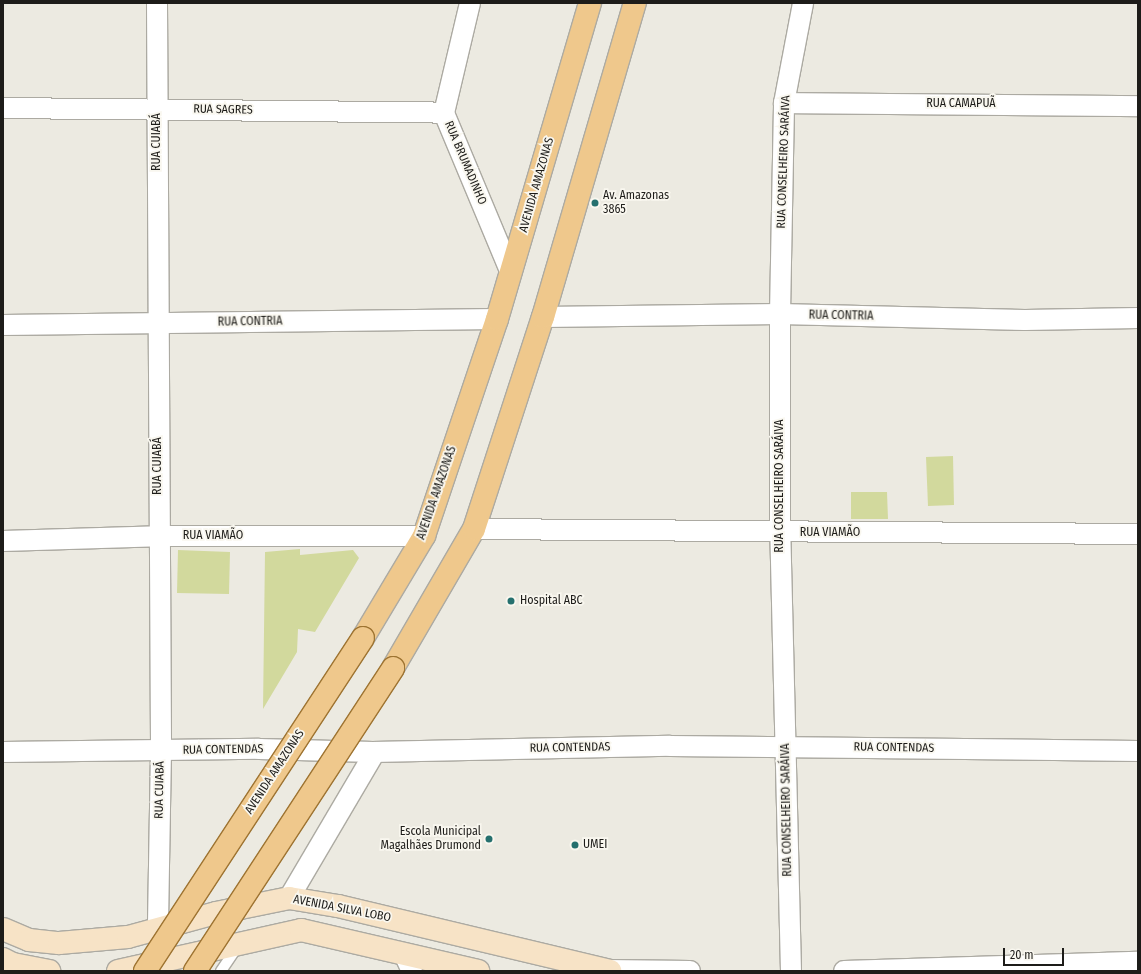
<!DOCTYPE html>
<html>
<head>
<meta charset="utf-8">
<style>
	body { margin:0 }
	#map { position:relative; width:1141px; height:974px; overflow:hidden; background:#eceae1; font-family:"Fira Sans Condensed",sans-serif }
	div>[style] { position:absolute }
	.building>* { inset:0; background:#d2d99d }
	.roads { filter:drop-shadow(1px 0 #acaaa2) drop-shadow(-1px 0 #acaaa2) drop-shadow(0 1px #acaaa2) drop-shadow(0 -1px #acaaa2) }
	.service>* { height:10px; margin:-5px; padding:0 5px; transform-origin:5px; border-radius:5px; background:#fff }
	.minor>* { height:20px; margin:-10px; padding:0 10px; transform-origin:10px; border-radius:10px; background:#fff }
	.secondary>* { height:22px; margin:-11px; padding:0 11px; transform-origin:11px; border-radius:11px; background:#f7e3c6 }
	.primary>* { height:22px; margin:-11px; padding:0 11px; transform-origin:11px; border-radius:11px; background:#efc88c }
	.bridges { filter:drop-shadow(1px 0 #9e7432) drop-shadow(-1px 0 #9e7432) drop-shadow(0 1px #9e7432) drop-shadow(0 -1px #9e7432) }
	.primary-bridge>* { height:22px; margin:-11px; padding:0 11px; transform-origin:11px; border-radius:11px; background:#efc88c }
	.dots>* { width:11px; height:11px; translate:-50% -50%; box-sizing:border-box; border:2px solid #f9f7ef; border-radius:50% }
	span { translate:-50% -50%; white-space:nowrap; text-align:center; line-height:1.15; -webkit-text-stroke:3.5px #f9f7ef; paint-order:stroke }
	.street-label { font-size:12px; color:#1d1c19 }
	.poi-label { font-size:12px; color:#1d1c19 }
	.left { translate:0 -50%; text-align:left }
	.right { translate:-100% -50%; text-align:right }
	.frame { position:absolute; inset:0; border:4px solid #1d1c19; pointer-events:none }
	.scale { position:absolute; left:1003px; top:948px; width:61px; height:18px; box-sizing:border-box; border:2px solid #1d1c19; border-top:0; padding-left:5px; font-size:12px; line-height:14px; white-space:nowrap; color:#1d1c19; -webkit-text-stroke:3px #f9f7ef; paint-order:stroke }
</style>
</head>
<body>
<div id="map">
	<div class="building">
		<i style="clip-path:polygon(953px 456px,954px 505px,928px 506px,926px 457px)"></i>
		<i style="clip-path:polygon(851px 492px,887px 492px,888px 519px,851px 519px)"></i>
		<i style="clip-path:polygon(300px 549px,300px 555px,353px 550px,359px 558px,315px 632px,298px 629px,297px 652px,263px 709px,265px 552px)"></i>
		<i style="clip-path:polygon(178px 550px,230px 552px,229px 594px,177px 593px)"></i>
	</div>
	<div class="roads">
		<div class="service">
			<i style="left:221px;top:971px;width:30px;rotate:-56deg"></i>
		</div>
		<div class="minor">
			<i style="left:157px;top:3px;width:748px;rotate:89.69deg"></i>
			<i style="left:161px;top:751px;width:179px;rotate:91deg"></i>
			<i style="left:470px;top:3px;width:113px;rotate:103.3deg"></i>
			<i style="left:444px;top:113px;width:173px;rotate:67.3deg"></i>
			<i style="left:784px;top:103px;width:354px;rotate:0.5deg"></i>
			<i style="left:3px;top:108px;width:441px;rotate:0.6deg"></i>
			<i style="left:543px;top:317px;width:237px;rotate:-0.7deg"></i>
			<i style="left:780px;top:314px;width:245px;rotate:1.4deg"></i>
			<i style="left:1025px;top:320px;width:113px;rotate:-1deg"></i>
			<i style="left:3px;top:325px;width:494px;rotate:-0.7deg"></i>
			<i style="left:474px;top:529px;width:664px;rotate:0.43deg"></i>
			<i style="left:3px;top:541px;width:155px;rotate:-1.8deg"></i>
			<i style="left:158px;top:536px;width:266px"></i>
			<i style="left:3px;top:752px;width:256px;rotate:-0.7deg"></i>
			<i style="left:259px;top:749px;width:114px;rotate:1.5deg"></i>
			<i style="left:373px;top:752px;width:297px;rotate:-1.2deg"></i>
			<i style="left:670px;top:746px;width:468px;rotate:0.6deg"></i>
			<i style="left:289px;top:898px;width:169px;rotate:-59.5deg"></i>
			<i style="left:404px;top:954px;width:19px;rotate:65deg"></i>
			<i style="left:606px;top:970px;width:84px;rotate:0.7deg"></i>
			<i style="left:791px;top:971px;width:437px;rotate:-91.4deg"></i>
			<i style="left:780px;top:534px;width:220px;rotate:-90deg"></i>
			<i style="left:780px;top:314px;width:211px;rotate:-88.9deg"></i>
			<i style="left:784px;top:103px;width:102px;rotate:-79.2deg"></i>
			<i style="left:844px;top:971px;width:294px;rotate:-1.8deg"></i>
		</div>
		<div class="secondary">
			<i style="left:3px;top:929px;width:28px;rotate:23deg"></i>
			<i style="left:29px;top:940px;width:30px;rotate:6deg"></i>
			<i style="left:59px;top:943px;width:69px;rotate:-5deg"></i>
			<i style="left:128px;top:937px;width:91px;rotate:-15.3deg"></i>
			<i style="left:216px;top:913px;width:75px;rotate:-11.6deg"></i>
			<i style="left:289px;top:898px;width:50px;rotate:9.3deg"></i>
			<i style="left:338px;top:906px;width:280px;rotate:13.4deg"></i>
			<i style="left:3px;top:959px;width:11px;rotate:27deg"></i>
			<i style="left:13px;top:964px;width:37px;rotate:11deg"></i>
			<i style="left:118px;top:971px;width:188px;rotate:-12.6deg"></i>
			<i style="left:301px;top:930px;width:182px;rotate:13deg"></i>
		</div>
		<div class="primary">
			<i style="left:363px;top:638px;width:119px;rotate:-59.1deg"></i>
			<i style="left:424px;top:536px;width:229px;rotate:-71.4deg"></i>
			<i style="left:497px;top:319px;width:329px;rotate:-73.6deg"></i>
			<i style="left:393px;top:668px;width:161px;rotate:-59.8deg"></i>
			<i style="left:474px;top:529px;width:223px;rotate:-72deg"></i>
			<i style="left:543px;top:317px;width:327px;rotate:-73.7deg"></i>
		</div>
	</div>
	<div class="bridges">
		<div class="primary-bridge">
			<i style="left:145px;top:971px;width:398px;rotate:-56.8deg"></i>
			<i style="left:195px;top:971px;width:362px;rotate:-56.8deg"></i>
		</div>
	</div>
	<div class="dots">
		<i style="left:595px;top:203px;background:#25706e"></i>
		<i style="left:511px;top:601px;background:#25706e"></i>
		<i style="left:489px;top:839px;background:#25706e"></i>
		<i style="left:575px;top:845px;background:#25706e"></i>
	</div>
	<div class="street-label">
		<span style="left:961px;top:104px">RUA CAMAPUÃ</span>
		<span style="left:223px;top:110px;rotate:1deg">RUA SAGRES</span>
		<span style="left:157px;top:142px;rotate:-90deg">RUA CUIABÁ</span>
		<span style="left:784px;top:162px;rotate:-88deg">RUA CONSELHEIRO SARÁIVA</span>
		<span style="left:465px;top:163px;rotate:67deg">RUA BRUMADINHO</span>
		<span style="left:537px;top:185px;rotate:-74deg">AVENIDA AMAZONAS</span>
		<span style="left:841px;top:316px;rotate:1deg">RUA CONTRIA</span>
		<span style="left:250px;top:322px;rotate:-1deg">RUA CONTRIA</span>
		<span style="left:158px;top:466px;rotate:-90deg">RUA CUIABÁ</span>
		<span style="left:780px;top:486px;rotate:-90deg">RUA CONSELHEIRO SARÁIVA</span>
		<span style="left:437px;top:493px;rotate:-71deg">AVENIDA AMAZONAS</span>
		<span style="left:830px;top:533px">RUA VIAMÃO</span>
		<span style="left:213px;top:536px">RUA VIAMÃO</span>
		<span style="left:570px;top:748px;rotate:-1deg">RUA CONTENDAS</span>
		<span style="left:894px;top:748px;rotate:1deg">RUA CONTENDAS</span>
		<span style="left:223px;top:750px;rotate:-1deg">RUA CONTENDAS</span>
		<span style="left:275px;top:772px;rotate:-57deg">AVENIDA AMAZONAS</span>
		<span style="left:160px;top:790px;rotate:-89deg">RUA CUIABÁ</span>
		<span style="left:787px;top:810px;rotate:-91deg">RUA CONSELHEIRO SARÁIVA</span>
		<span style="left:342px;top:909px;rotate:11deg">AVENIDA SILVA LOBO</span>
	</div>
	<div class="poi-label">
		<span class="left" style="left:603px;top:203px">Av. Amazonas<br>3865</span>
		<span class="left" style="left:520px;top:601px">Hospital ABC</span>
		<span class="right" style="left:481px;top:839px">Escola Municipal<br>Magalhães Drumond</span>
		<span class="left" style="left:583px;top:845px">UMEI</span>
	</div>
	<div class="frame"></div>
	<div class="scale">20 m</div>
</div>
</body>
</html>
